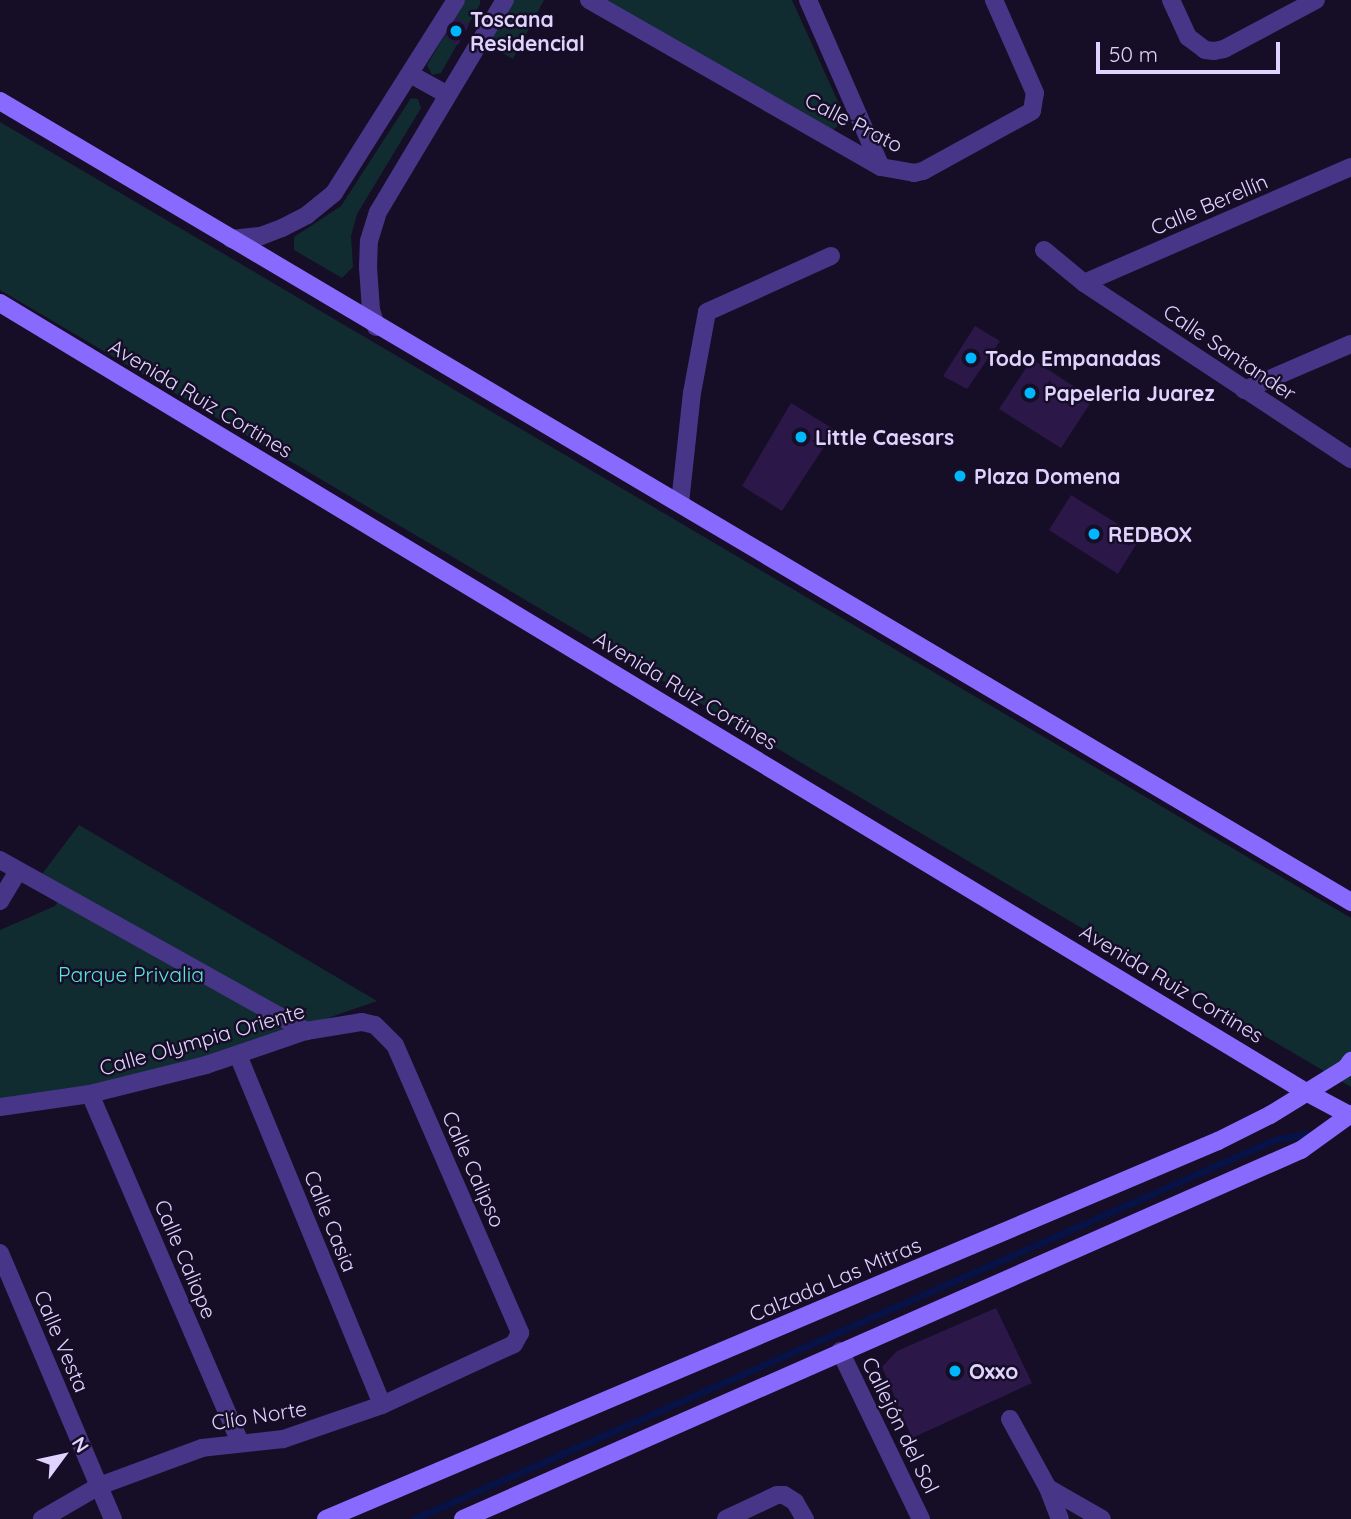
<!DOCTYPE html>
<html>
<head>
<meta charset="utf-8">
<style>
	body { margin:0 }
	#map { position:relative; width:1351px; height:1519px; overflow:hidden; background:#160d26; font-family:Quicksand,sans-serif }
	div>[style] { position:absolute }
	.green>* { inset:0; background:#102c31 }
	.stream>* { height:7px; margin:-3.5px; padding:0 3.5px; transform-origin:3.5px; border-radius:3.5px; background:#071246 }
	.building>* { inset:0; background:#2b1848 }
	.street>* { height:18px; margin:-9px; padding:0 9px; transform-origin:9px; border-radius:9px; background:#473688 }
	.secondary>* { height:18px; margin:-9px; padding:0 9px; transform-origin:9px; border-radius:9px; background:#886aff }
	.dots>* { width:19px; height:19px; translate:-50% -50%; box-sizing:border-box; border:4px solid #160d26; border-radius:50% }
	span { translate:-50% -50%; white-space:nowrap; text-align:center; line-height:1.15; -webkit-text-stroke:5px #160d26; paint-order:stroke }
	.poi-label { font-size:21px; color:#e0d3ff; font-weight:700 }
	.left { translate:0 -50%; text-align:left }
	.street-label { font-size:21px; color:#e0d3ff }
	.park-label { font-size:21px; color:#57e7dd }
	.north { position:absolute; left:28px; top:1421px; width:70px; height:70px; -webkit-text-stroke:5px #160d26; paint-order:stroke; rotate:57deg; font-size:19px; font-weight:700; line-height:28px; text-align:center; color:#e0d3ff }
	.north::after { content:''; display:block; margin:auto; width:24px; height:32px; background:#e0d3ff; clip-path:polygon(50% 0,100% 100%,50% 72%,0 100%) }
	.scale { position:absolute; left:1096px; top:42px; width:184px; height:32px; box-sizing:border-box; border:4px solid #e0d3ff; border-top:0; padding-left:9px; font-size:21px; line-height:24px; white-space:nowrap; color:#e0d3ff; -webkit-text-stroke:5px #160d26; paint-order:stroke }
</style>
</head>
<body>
<div id="map">
	<div class="green">
		<i style="clip-path:polygon(465px 0,480px 0,480px 4px,441px 73px,432px 75px,427px 65px)"></i>
		<i style="clip-path:polygon(513px 0,544px 0,513px 59px,488px 45px)"></i>
		<i style="clip-path:polygon(604px 0,792px 0,839px 104px,841px 119px,837px 127px,829px 132px)"></i>
		<i style="clip-path:polygon(411px 98px,418px 99px,421px 108px,357px 214px,351px 236px,353px 267px,342px 278px,294px 250px,294px 237px,341px 206px)"></i>
		<i style="clip-path:polygon(0 122px,1351px 918px,1351px 1087px,0 290px)"></i>
		<i style="clip-path:polygon(79px 825px,377px 1001px,213px 1058px,114px 1084px,0 1103px,0 930px,55px 906px,63px 893px,39px 878px)"></i>
	</div>
	<div class="stream">
		<i style="left:414px;top:1519px;width:940px;rotate:-23.78deg"></i>
		<i style="left:1274px;top:1140px;width:33px;rotate:-11deg"></i>
	</div>
	<div class="building">
		<i style="clip-path:polygon(455px 17px,469px 25px,458px 45px,444px 36px)"></i>
		<i style="clip-path:polygon(975px 326px,1000px 341px,967px 389px,943px 376px)"></i>
		<i style="clip-path:polygon(1032px 359px,1093px 399px,1061px 448px,999px 409px)"></i>
		<i style="clip-path:polygon(791px 403px,835px 430px,782px 511px,742px 486px)"></i>
		<i style="clip-path:polygon(1071px 495px,1140px 538px,1118px 574px,1049px 530px)"></i>
		<i style="clip-path:polygon(996px 1308px,1032px 1383px,912px 1438px,882px 1367px,897px 1351px)"></i>
	</div>
	<div class="street">
		<i style="left:589px;top:0;width:336px;rotate:29.8deg"></i>
		<i style="left:881px;top:167px;width:34px;rotate:10deg"></i>
		<i style="left:914px;top:173px;width:9px;rotate:-13deg"></i>
		<i style="left:923px;top:171px;width:124px;rotate:-28.8deg"></i>
		<i style="left:1032px;top:111px;width:18px;rotate:-81deg"></i>
		<i style="left:1035px;top:93px;width:102px;rotate:-113.8deg"></i>
		<i style="left:808px;top:0;width:182px;rotate:66.4deg"></i>
		<i style="left:1171px;top:0;width:41px;rotate:65.3deg"></i>
		<i style="left:1188px;top:37px;width:21px;rotate:37deg"></i>
		<i style="left:1205px;top:50px;width:9px;rotate:6deg"></i>
		<i style="left:1214px;top:51px;width:10px;rotate:-11deg"></i>
		<i style="left:1224px;top:49px;width:104px;rotate:-28deg"></i>
		<i style="left:410px;top:74px;width:41px;rotate:29.1deg"></i>
		<i style="left:231px;top:239px;width:30px;rotate:-6deg"></i>
		<i style="left:261px;top:236px;width:22px;rotate:-21deg"></i>
		<i style="left:282px;top:228px;width:28px;rotate:-27deg"></i>
		<i style="left:307px;top:215px;width:35px;rotate:-39deg"></i>
		<i style="left:334px;top:193px;width:228px;rotate:-57.7deg"></i>
		<i style="left:1044px;top:250px;width:52px;rotate:39.5deg"></i>
		<i style="left:1084px;top:283px;width:320px;rotate:33.4deg"></i>
		<i style="left:1084px;top:283px;width:291px;rotate:-23.5deg"></i>
		<i style="left:376px;top:327px;width:18px;rotate:-106deg"></i>
		<i style="left:371px;top:310px;width:43px;rotate:-94deg"></i>
		<i style="left:368px;top:267px;width:26px;rotate:-88deg"></i>
		<i style="left:369px;top:241px;width:30px;rotate:-73deg"></i>
		<i style="left:378px;top:212px;width:247px;rotate:-59.1deg"></i>
		<i style="left:1244px;top:390px;width:116px;rotate:-23.3deg"></i>
		<i style="left:680px;top:503px;width:111px;rotate:-83.8deg"></i>
		<i style="left:692px;top:393px;width:82px;rotate:-79.5deg"></i>
		<i style="left:707px;top:312px;width:136px;rotate:-24.3deg"></i>
		<i style="left:0;top:860px;width:351px;rotate:29.2deg"></i>
		<i style="left:0;top:901px;width:35px;rotate:-59deg"></i>
		<i style="left:238px;top:1055px;width:378px;rotate:67.6deg"></i>
		<i style="left:90px;top:1094px;width:380px;rotate:66.7deg"></i>
		<i style="left:0;top:1107px;width:91px;rotate:-8.2deg"></i>
		<i style="left:90px;top:1094px;width:120px;rotate:-14deg"></i>
		<i style="left:206px;top:1065px;width:106px;rotate:-18.8deg"></i>
		<i style="left:306px;top:1031px;width:57px;rotate:-9.1deg"></i>
		<i style="left:362px;top:1022px;width:13px;rotate:13deg"></i>
		<i style="left:375px;top:1025px;width:28px;rotate:45deg"></i>
		<i style="left:395px;top:1045px;width:314px;rotate:66.5deg"></i>
		<i style="left:520px;top:1333px;width:13px;rotate:119deg"></i>
		<i style="left:514px;top:1344px;width:145px;rotate:155.2deg"></i>
		<i style="left:382px;top:1405px;width:105px;rotate:161deg"></i>
		<i style="left:283px;top:1439px;width:81px;rotate:173.7deg"></i>
		<i style="left:202px;top:1448px;width:110px;rotate:159.7deg"></i>
		<i style="left:99px;top:1486px;width:66px;rotate:149.9deg"></i>
		<i style="left:0;top:1253px;width:289px;rotate:67deg"></i>
		<i style="left:840px;top:1351px;width:187px;rotate:64.3deg"></i>
		<i style="left:1010px;top:1419px;width:79px;rotate:61.2deg"></i>
		<i style="left:1048px;top:1488px;width:33px;rotate:69deg"></i>
		<i style="left:1048px;top:1488px;width:62px;rotate:29.9deg"></i>
		<i style="left:726px;top:1519px;width:56px;rotate:-25.2deg"></i>
		<i style="left:777px;top:1495px;width:7px"></i>
		<i style="left:784px;top:1495px;width:13px;rotate:32deg"></i>
		<i style="left:795px;top:1502px;width:20px;rotate:60deg"></i>
	</div>
	<div class="secondary">
		<i style="left:0;top:101px;width:1571px;rotate:30.66deg"></i>
		<i style="left:0;top:303px;width:1526px;rotate:31.14deg"></i>
		<i style="left:1306px;top:1092px;width:51px;rotate:28.1deg"></i>
		<i style="left:326px;top:1519px;width:969px;rotate:-22.97deg"></i>
		<i style="left:1218px;top:1141px;width:58px;rotate:-26.6deg"></i>
		<i style="left:1270px;top:1115px;width:89px;rotate:-31.7deg"></i>
		<i style="left:1346px;top:1068px;width:9px;rotate:-54deg"></i>
		<i style="left:463px;top:1519px;width:916px;rotate:-23.77deg"></i>
		<i style="left:1301px;top:1150px;width:62px;rotate:-35.8deg"></i>
	</div>
	<div class="dots">
		<i style="left:456px;top:31px;background:#00b7fe"></i>
		<i style="left:971px;top:358px;background:#00b7fe"></i>
		<i style="left:1030px;top:393px;background:#00b7fe"></i>
		<i style="left:801px;top:437px;background:#00b7fe"></i>
		<i style="left:960px;top:476px;background:#00b7fe"></i>
		<i style="left:1094px;top:534px;background:#00b7fe"></i>
		<i style="left:955px;top:1371px;background:#00b7fe"></i>
	</div>
	<div class="poi-label">
		<span class="left" style="left:470px;top:31px">Toscana<br>Residencial</span>
		<span class="left" style="left:985px;top:358px">Todo Empanadas</span>
		<span class="left" style="left:1044px;top:393px">Papeleria Juarez</span>
		<span class="left" style="left:815px;top:437px">Little Caesars</span>
		<span class="left" style="left:974px;top:476px">Plaza Domena</span>
		<span class="left" style="left:1108px;top:534px">REDBOX</span>
		<span class="left" style="left:969px;top:1371px">Oxxo</span>
	</div>
	<div class="street-label">
		<span style="left:854px;top:122px;rotate:27deg">Calle Prato</span>
		<span style="left:1209px;top:204px;rotate:-23deg">Calle Berellín</span>
		<span style="left:1230px;top:352px;rotate:34deg">Calle Santander</span>
		<span style="left:201px;top:398px;rotate:31deg">Avenida Ruiz Cortines</span>
		<span style="left:686px;top:690px;rotate:31deg">Avenida Ruiz Cortines</span>
		<span style="left:1172px;top:983px;rotate:31deg">Avenida Ruiz Cortines</span>
		<span style="left:202px;top:1039px;rotate:-16deg">Calle Olympia Oriente</span>
		<span style="left:474px;top:1169px;rotate:66deg">Calle Calipso</span>
		<span style="left:331px;top:1221px;rotate:68deg">Calle Casia</span>
		<span style="left:186px;top:1259px;rotate:67deg">Calle Caliope</span>
		<span style="left:835px;top:1279px;rotate:-23deg">Calzada Las Mitras</span>
		<span style="left:62px;top:1341px;rotate:67deg">Calle Vesta</span>
		<span style="left:259px;top:1415px;rotate:-9deg">Clío Norte</span>
		<span style="left:901px;top:1425px;rotate:64deg">Callejón del Sol</span>
	</div>
	<div class="park-label">
		<span style="left:131px;top:974px">Parque Privalia</span>
	</div>
	<div class="north">N</div>
	<div class="scale">50 m</div>
</div>
</body>
</html>
